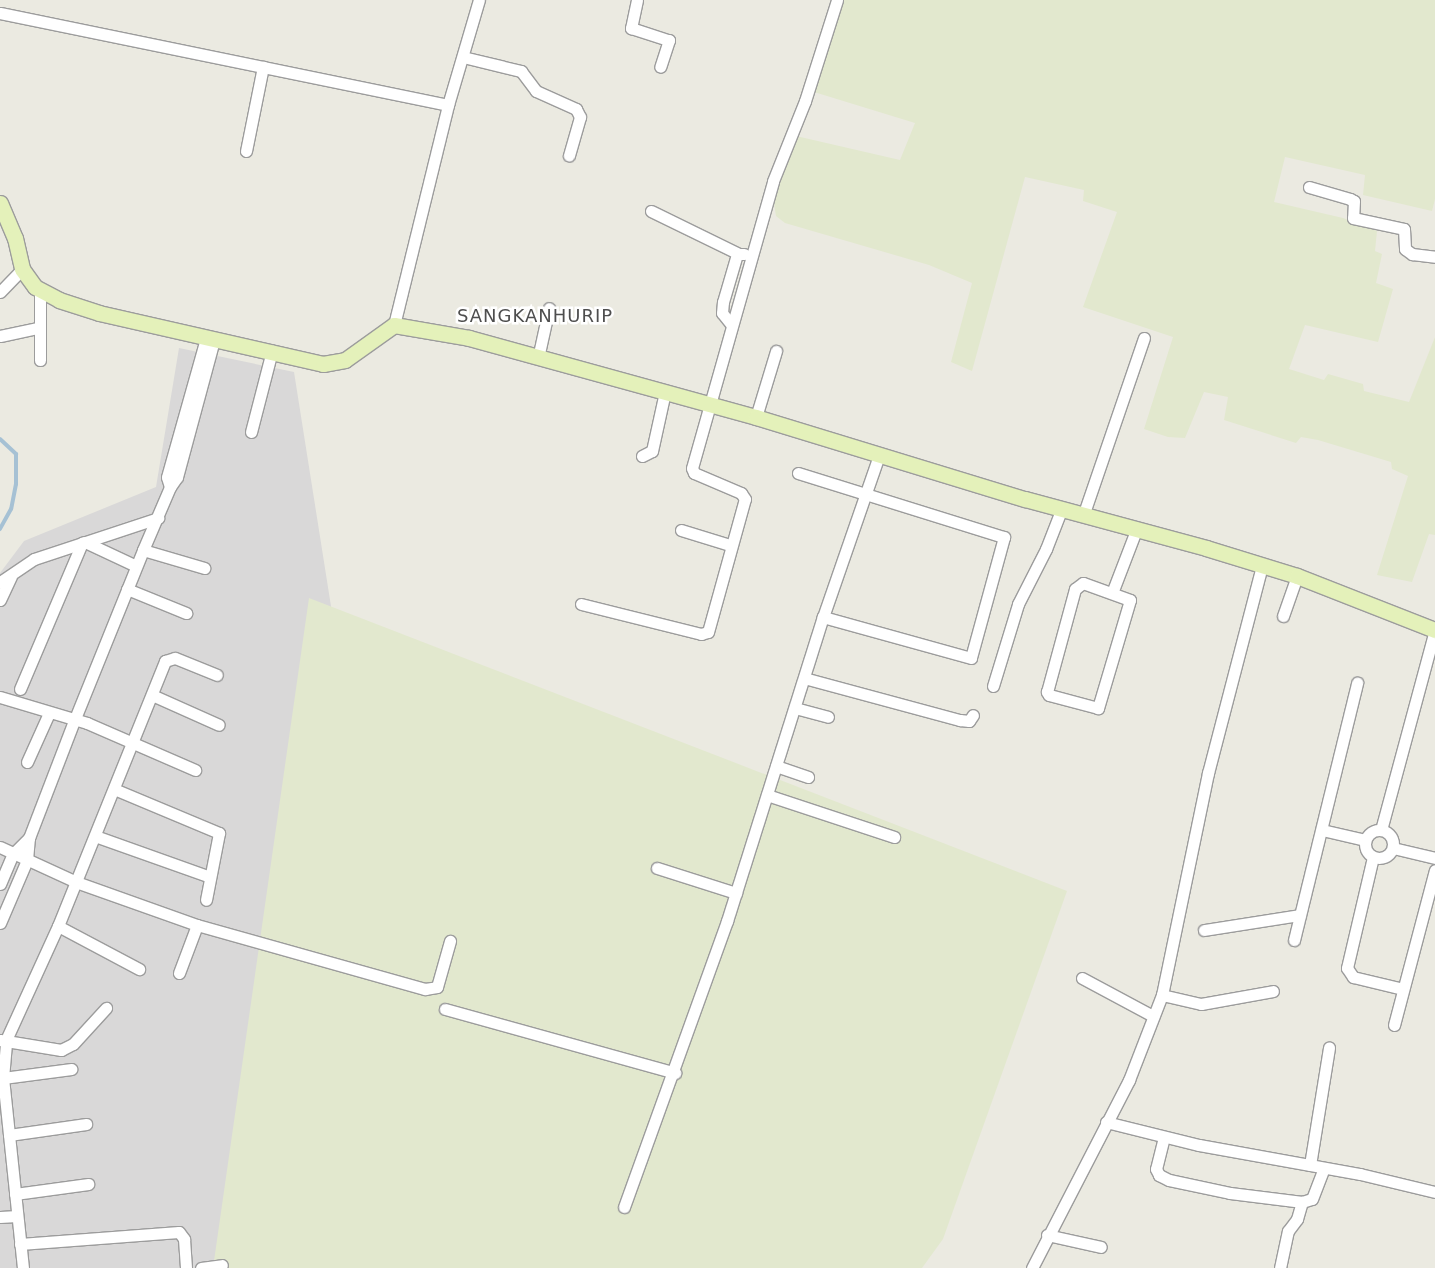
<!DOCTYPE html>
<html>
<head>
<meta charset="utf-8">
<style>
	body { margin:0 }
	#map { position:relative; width:1435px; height:1268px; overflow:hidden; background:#ebeae1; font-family:"DejaVu Sans",sans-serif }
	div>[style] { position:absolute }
	.residential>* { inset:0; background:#d9d8d8 }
	.farmland>* { inset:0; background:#e2e8ce }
	.stream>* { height:4px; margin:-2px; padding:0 2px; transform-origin:2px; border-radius:2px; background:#a6c1d4 }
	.roads { filter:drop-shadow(1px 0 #9c9c9c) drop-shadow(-1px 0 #9c9c9c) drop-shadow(0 1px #9c9c9c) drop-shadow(0 -1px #9c9c9c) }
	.street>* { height:11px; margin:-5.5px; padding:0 5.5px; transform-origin:5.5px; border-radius:5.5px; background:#fff }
	.street>.ring { margin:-5.5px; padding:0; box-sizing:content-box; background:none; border:11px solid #fff; border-radius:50% }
	.secondary>* { height:15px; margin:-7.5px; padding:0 7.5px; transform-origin:7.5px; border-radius:7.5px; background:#e4f1ba }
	span { translate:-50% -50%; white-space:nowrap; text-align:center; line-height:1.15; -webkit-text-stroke:5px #fff; paint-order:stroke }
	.quarter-label { font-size:18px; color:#4e4e4e; letter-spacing:1px }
</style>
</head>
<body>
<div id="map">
	<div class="residential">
		<i style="clip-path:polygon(179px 348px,294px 372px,388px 967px,333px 1268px,0 1268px,0 573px,24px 541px,156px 487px)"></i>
	</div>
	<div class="farmland">
		<i style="clip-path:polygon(843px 0,1435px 0,1435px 199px,1432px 211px,1363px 195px,1365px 175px,1285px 157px,1274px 202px,1343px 218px,1377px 231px,1375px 251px,1382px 254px,1376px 283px,1393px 289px,1378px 342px,1305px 325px,1289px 369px,1324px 380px,1328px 374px,1363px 384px,1364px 391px,1409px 402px,1435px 337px,1435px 535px,1429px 534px,1412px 582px,1377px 575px,1408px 476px,1392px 469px,1391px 462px,1318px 440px,1301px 437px,1296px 443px,1224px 420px,1228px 397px,1204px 392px,1185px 438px,1168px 437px,1144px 429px,1173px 337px,1083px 307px,1117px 212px,1083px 201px,1084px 190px,1025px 177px,972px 371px,951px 362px,972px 283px,929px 265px,785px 223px,776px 216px,773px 197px,796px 136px,900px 160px,915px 123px,814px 92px)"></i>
		<i style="clip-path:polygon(309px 598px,1067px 891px,943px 1239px,922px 1268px,213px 1268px)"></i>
	</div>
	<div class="stream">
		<i style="left:0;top:439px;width:22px;rotate:43deg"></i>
		<i style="left:16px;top:454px;width:30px;rotate:90deg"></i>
		<i style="left:16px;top:484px;width:25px;rotate:101deg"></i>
		<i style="left:11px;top:509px;width:23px;rotate:119deg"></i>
	</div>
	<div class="roads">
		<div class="street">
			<i style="left:637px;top:0;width:29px;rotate:102deg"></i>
			<i style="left:631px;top:28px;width:40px;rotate:18deg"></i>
			<i style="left:669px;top:40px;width:28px;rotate:108deg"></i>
			<i style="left:0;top:13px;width:457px;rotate:11.6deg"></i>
			<i style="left:463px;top:57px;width:60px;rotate:13.6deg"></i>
			<i style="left:521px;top:71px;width:25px;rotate:53deg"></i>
			<i style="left:536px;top:91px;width:44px;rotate:24.2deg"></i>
			<i style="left:576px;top:109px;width:9px;rotate:63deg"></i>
			<i style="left:580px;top:117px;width:40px;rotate:106deg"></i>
			<i style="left:246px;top:151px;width:86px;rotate:-78.6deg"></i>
			<i style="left:1309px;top:187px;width:43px;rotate:16.3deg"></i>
			<i style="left:1350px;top:199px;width:4px;rotate:27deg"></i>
			<i style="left:1354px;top:201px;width:17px;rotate:93deg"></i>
			<i style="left:1353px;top:218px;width:52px;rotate:12.2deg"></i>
			<i style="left:1404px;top:229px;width:20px;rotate:87deg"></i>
			<i style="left:1405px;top:249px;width:9px;rotate:36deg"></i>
			<i style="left:1412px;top:254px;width:23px;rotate:7deg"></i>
			<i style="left:651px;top:211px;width:96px;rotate:26deg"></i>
			<i style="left:0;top:292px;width:32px;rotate:-46deg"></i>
			<i style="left:731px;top:324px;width:14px;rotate:-129deg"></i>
			<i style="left:722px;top:313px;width:11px;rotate:-85deg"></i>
			<i style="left:723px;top:302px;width:50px;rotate:-73.7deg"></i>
			<i style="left:737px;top:254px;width:7px"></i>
			<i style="left:394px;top:325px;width:227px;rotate:-76.2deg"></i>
			<i style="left:448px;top:105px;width:109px;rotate:-73.6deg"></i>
			<i style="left:0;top:336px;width:40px;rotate:-12deg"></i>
			<i style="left:538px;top:358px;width:51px;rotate:-77.6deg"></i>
			<i style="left:40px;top:360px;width:70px;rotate:-90deg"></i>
			<i style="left:756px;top:417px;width:69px;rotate:-73.1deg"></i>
			<i style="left:251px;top:432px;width:84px;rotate:-75.5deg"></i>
			<i style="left:642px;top:456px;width:11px;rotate:-27deg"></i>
			<i style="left:652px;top:451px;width:60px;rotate:-77.6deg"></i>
			<i style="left:798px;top:473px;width:216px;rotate:17.3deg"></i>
			<i style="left:1004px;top:537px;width:125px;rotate:105.3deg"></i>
			<i style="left:971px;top:658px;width:154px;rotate:-164.5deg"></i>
			<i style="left:170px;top:487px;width:10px;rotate:-107deg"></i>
			<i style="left:167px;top:477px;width:144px;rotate:-74.3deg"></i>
			<i style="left:1084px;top:513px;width:185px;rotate:-71.1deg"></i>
			<i style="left:681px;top:530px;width:51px;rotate:17deg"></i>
			<i style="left:85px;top:542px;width:56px;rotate:25.2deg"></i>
			<i style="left:143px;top:550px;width:64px;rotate:16.4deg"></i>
			<i style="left:0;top:582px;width:41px;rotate:-34.1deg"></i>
			<i style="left:34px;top:559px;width:131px;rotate:-18.3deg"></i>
			<i style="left:1083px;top:583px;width:50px;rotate:19.9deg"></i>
			<i style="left:1130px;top:600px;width:113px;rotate:106.5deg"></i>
			<i style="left:1098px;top:708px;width:51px;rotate:-165.1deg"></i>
			<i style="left:1049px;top:695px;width:4px;rotate:-124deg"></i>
			<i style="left:1047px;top:692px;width:107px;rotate:-74.8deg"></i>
			<i style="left:1075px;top:589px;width:10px;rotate:-37deg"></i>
			<i style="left:127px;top:589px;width:64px;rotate:22.1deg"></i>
			<i style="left:1112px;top:593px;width:70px;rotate:-69deg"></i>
			<i style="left:0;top:600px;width:26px;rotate:-65deg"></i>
			<i style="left:581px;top:604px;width:124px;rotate:14deg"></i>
			<i style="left:701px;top:634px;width:7px;rotate:-16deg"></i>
			<i style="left:708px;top:632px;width:138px;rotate:-74.5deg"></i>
			<i style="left:745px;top:499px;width:7px;rotate:-124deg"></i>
			<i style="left:741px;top:493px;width:51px;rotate:-156.9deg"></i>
			<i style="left:694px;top:473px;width:5px;rotate:-112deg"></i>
			<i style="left:692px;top:468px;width:298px;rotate:-74.2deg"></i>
			<i style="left:773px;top:181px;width:86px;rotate:-68.2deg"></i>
			<i style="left:805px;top:101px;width:106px;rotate:-72.4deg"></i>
			<i style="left:1283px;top:616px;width:42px;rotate:-70.7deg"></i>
			<i style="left:804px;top:678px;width:162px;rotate:15.1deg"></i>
			<i style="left:960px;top:720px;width:9px;rotate:6deg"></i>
			<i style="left:969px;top:721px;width:7px;rotate:-56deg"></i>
			<i style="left:993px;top:686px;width:86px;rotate:-73deg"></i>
			<i style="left:1018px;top:604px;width:62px;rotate:-63deg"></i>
			<i style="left:1046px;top:549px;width:44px;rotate:-68.7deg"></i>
			<i style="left:20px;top:689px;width:159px;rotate:-67deg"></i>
			<i style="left:152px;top:695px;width:73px;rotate:24.1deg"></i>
			<i style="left:0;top:697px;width:91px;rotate:16.6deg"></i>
			<i style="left:87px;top:723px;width:118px;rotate:23.5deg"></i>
			<i style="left:795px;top:708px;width:34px;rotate:15deg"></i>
			<i style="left:27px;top:762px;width:54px;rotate:-65.8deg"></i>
			<i style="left:776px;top:766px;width:34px;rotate:19deg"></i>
			<i style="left:114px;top:789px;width:114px;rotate:22.7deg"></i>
			<i style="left:219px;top:833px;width:68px;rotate:101deg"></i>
			<i style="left:767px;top:795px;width:134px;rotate:18.3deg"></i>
			<i style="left:1322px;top:830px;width:44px;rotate:13.1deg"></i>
			<i style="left:1381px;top:830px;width:207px;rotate:-74.9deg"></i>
			<i class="ring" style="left:1365px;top:830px;width:17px;height:17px"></i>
			<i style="left:95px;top:836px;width:122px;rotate:19.6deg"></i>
			<i style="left:0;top:847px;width:84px;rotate:24.7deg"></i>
			<i style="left:76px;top:882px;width:128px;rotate:19.6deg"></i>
			<i style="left:197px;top:925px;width:237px;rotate:15.7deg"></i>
			<i style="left:425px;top:989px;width:12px;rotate:-9deg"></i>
			<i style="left:437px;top:987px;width:48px;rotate:-74.2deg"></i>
			<i style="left:1393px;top:848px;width:43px;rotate:13.4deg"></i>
			<i style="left:1373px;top:857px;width:114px;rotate:103.2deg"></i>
			<i style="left:1347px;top:968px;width:11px;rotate:56deg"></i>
			<i style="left:1353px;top:977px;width:51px;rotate:13.5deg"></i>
			<i style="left:657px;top:868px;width:83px;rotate:17.6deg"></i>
			<i style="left:0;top:884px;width:33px;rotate:-67deg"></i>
			<i style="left:13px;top:854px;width:23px;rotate:-45deg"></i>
			<i style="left:0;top:923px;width:69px;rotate:-66.8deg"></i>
			<i style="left:27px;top:860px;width:22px;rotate:-85deg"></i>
			<i style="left:29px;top:838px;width:125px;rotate:-69deg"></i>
			<i style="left:74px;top:721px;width:184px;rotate:-68deg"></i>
			<i style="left:143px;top:550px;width:69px;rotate:-66.8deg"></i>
			<i style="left:170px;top:487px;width:12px;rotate:-55deg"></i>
			<i style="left:177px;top:477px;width:142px;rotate:-74.9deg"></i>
			<i style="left:58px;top:926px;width:92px;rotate:28deg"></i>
			<i style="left:1204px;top:930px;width:97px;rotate:-8.9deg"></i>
			<i style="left:1294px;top:940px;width:265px;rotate:-76.2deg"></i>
			<i style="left:179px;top:973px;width:51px;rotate:-69.4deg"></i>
			<i style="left:1082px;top:978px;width:81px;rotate:28.2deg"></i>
			<i style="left:1162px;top:995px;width:40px;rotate:13deg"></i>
			<i style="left:1201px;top:1004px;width:73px;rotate:-10.2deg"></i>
			<i style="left:445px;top:1009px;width:239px;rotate:15.5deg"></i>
			<i style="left:1394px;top:1025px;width:160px;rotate:-75.2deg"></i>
			<i style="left:0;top:1040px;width:62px;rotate:9.3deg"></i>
			<i style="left:61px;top:1050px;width:13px;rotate:-27deg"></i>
			<i style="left:73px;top:1044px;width:49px;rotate:-47.5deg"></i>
			<i style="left:3px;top:1078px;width:38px;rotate:-85deg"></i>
			<i style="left:6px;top:1040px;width:125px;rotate:-65.5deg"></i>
			<i style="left:58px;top:926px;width:286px;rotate:-68deg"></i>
			<i style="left:165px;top:661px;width:10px;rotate:-17deg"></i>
			<i style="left:175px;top:658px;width:45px;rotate:22deg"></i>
			<i style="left:1106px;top:1122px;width:96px;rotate:13.9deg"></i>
			<i style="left:1199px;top:1145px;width:164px;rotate:10.2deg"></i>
			<i style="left:1360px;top:1174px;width:77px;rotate:13.5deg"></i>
			<i style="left:9px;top:1135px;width:78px;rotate:-8.1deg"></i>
			<i style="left:1164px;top:1137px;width:33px;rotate:104deg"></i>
			<i style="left:1156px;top:1169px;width:7px;rotate:63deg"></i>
			<i style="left:1159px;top:1175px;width:11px;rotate:27deg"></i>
			<i style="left:1169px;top:1180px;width:62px;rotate:12deg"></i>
			<i style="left:1230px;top:1193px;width:73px;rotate:7.1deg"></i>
			<i style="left:1302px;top:1202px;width:10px;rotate:-17deg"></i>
			<i style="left:1312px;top:1199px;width:33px;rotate:-69deg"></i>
			<i style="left:1310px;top:1165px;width:119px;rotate:-80.8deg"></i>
			<i style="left:15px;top:1194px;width:74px;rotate:-7.8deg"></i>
			<i style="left:624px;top:1207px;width:304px;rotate:-70.2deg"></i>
			<i style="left:727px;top:921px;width:319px;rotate:-72.5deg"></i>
			<i style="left:823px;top:617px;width:171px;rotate:-70.9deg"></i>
			<i style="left:0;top:1217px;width:17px;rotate:-3deg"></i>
			<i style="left:1047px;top:1235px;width:55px;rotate:12.5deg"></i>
			<i style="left:20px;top:1244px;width:159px;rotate:-4.3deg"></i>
			<i style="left:179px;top:1232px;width:9px;rotate:54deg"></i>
			<i style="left:184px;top:1239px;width:29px;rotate:86deg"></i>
			<i style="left:23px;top:1268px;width:191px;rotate:-96deg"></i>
			<i style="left:3px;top:1078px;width:69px;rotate:-7.5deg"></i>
			<i style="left:201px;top:1268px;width:21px;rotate:-8deg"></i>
			<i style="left:1032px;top:1268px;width:212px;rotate:-62.7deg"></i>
			<i style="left:1129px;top:1080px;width:91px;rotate:-68.8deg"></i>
			<i style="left:1162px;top:995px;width:227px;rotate:-78.3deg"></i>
			<i style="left:1208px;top:773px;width:214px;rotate:-75.4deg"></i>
			<i style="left:1280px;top:1268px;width:38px;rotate:-78deg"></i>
			<i style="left:1288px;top:1231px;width:15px;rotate:-53deg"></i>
			<i style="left:1297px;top:1219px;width:18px;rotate:-74deg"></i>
		</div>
		<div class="secondary">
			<i style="left:0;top:203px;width:38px;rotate:67deg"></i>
			<i style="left:15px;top:238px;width:32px;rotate:77deg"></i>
			<i style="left:22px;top:269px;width:22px;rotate:54deg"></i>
			<i style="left:35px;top:287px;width:27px;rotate:28deg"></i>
			<i style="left:59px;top:300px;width:42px;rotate:18deg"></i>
			<i style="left:99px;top:313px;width:230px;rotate:12.8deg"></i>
			<i style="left:323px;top:364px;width:22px;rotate:-10deg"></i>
			<i style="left:345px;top:360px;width:60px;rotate:-35.5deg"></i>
			<i style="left:394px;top:325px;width:76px;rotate:9.8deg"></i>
			<i style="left:469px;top:338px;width:298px;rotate:15.4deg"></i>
			<i style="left:756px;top:417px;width:281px;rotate:17deg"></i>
			<i style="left:1025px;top:499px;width:188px;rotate:15.1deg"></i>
			<i style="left:1206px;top:548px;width:95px;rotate:17.1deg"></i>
			<i style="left:1297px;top:576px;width:148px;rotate:21.4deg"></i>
		</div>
	</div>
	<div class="quarter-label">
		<span style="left:535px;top:316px">SANGKANHURIP</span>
	</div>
</div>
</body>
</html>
